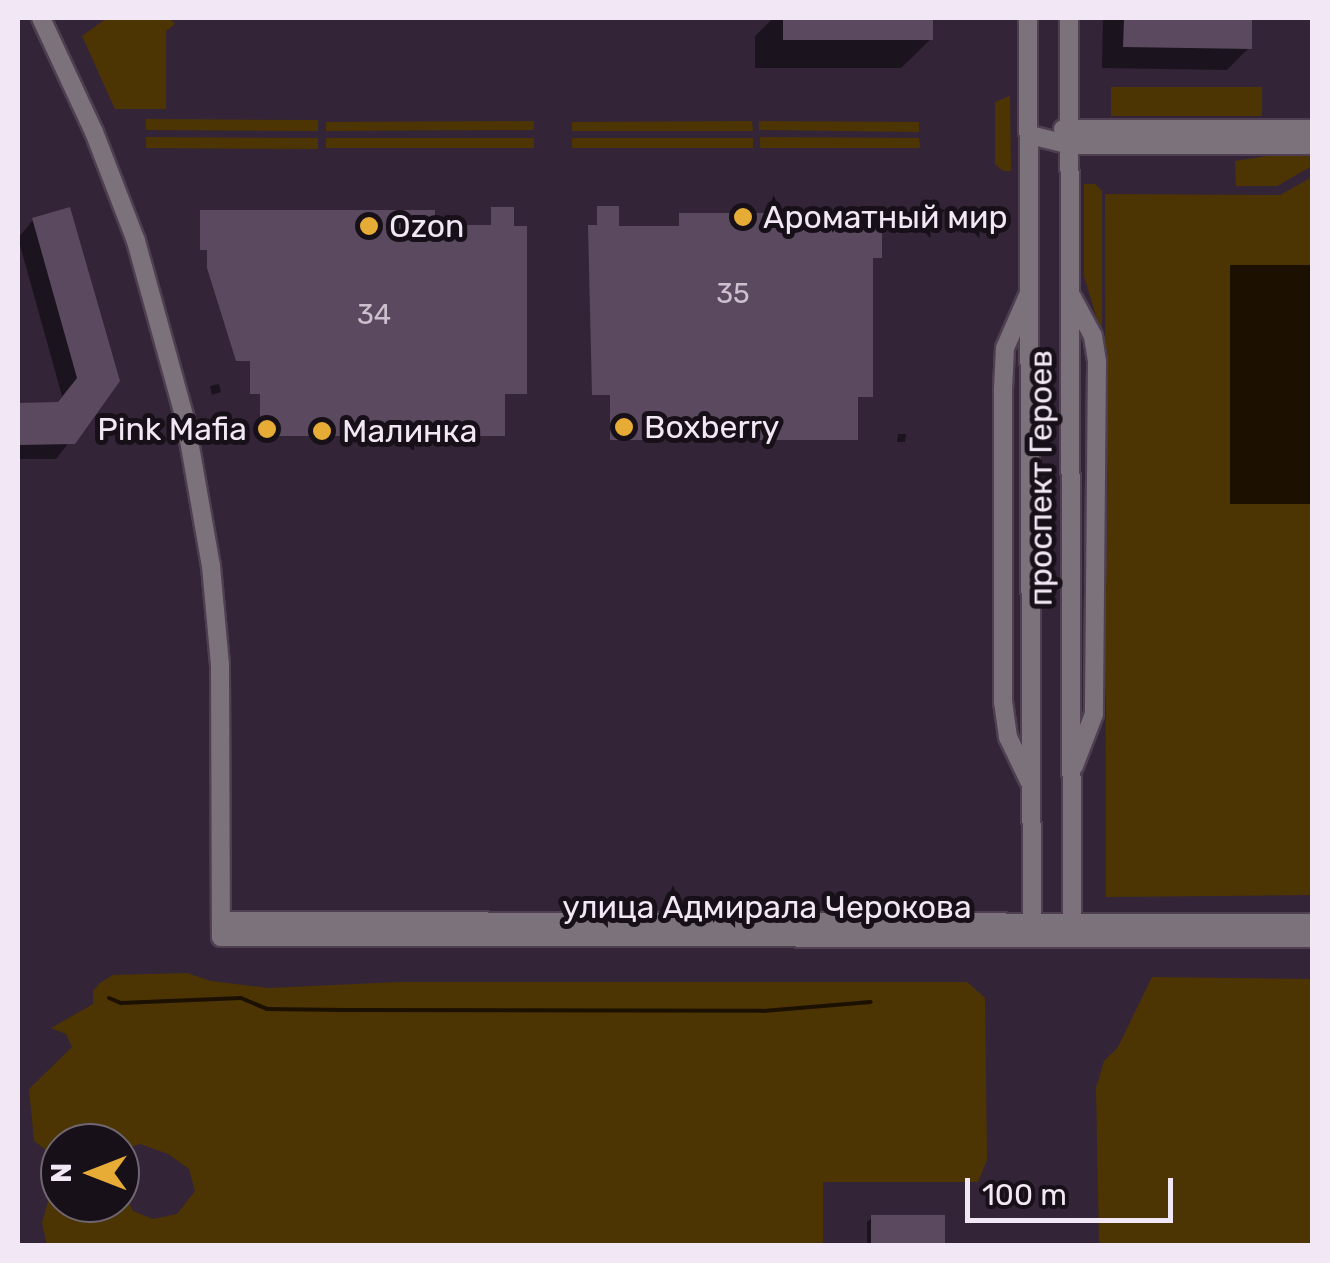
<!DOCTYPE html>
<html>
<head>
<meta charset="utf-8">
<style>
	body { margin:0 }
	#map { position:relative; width:1330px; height:1263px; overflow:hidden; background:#342437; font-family:Rubik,sans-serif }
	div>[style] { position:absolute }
	.green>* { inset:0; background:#4c3503 }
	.water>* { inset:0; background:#1c1101 }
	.shadow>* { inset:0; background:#0007 }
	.stream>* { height:4px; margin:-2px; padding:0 2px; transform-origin:2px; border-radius:2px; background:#1c1101 }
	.building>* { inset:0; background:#5b4a5f }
	.roads { filter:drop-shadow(2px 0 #4f3f51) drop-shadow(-2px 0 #4f3f51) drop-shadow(0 2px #4f3f51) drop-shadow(0 -2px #4f3f51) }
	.minor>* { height:18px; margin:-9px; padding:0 9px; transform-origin:9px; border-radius:9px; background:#7b727c }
	.dots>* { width:28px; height:28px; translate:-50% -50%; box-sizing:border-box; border:5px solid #171019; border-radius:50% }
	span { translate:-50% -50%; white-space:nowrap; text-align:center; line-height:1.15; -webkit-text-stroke:10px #171019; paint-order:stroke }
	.number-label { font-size:28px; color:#ccc0cf }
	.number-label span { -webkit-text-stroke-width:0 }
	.poi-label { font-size:32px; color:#f2e7f4 }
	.left { translate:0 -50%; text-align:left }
	.right { translate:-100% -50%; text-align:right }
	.street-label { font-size:32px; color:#f2e7f4 }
	.frame { position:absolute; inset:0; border:20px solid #f2e7f4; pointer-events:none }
	.north { position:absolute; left:40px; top:1123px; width:100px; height:100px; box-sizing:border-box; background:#171019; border:2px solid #6f6671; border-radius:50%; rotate:270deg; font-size:28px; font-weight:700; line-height:40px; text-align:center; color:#f2e7f4 }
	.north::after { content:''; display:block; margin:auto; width:35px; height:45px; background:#e6ac36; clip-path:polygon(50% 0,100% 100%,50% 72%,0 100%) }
	.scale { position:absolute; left:965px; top:1178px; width:208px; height:45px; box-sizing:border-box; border:5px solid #f2e7f4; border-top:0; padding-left:12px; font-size:30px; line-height:35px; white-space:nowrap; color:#f2e7f4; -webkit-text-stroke:8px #171019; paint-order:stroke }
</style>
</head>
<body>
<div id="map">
	<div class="green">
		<i style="clip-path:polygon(107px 18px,170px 18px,175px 24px,166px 31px,166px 109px,115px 109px,82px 36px)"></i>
		<i style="clip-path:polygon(1111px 87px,1262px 87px,1262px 116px,1111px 116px)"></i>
		<i style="clip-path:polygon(1010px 96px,1011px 171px,1003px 171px,995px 164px,995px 102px)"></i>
		<i style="clip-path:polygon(146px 119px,318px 120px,318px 131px,146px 130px)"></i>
		<i style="clip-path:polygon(534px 121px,534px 130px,326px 131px,326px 122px)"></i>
		<i style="clip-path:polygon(752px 121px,753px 131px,572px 131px,572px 122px)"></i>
		<i style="clip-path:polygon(759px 121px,919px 122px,919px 132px,759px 130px)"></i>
		<i style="clip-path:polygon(146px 137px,318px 138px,318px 149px,146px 148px)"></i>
		<i style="clip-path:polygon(760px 137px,919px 138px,920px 148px,760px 148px)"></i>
		<i style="clip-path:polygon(534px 138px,534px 148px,326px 148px,326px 138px)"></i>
		<i style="clip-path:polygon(572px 138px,753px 138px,753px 148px,572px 148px)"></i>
		<i style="clip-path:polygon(1273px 155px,1312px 156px,1312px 166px,1277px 186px,1236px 186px,1235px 161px)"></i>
		<i style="clip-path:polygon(1312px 177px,1312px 265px,1230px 266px,1230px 504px,1312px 504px,1312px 895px,1106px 897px,1105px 194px,1280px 195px)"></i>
		<i style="clip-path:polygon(1084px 184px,1095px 184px,1102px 191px,1102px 336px,1084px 276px)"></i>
		<i style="clip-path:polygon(187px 973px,211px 981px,269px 988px,399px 982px,967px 982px,985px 998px,987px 1160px,978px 1182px,823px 1182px,823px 1245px,47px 1245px,42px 1223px,50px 1195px,60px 1183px,60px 1203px,120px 1203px,120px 1184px,133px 1211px,153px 1219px,177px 1214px,195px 1191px,189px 1169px,168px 1154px,140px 1144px,120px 1150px,120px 1143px,60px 1143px,60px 1153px,49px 1152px,34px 1141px,29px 1089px,72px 1047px,66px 1034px,51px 1028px,93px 1004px,93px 991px,100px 983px,113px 975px)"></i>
		<i style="clip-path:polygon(1152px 977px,1312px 979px,1312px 1245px,1099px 1245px,1096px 1088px,1104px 1061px,1118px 1047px)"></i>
	</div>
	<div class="water">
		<i style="clip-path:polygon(1230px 265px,1312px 265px,1312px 504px,1230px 504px)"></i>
	</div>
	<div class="shadow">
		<i style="clip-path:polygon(773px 18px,931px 18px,931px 39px,901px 68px,755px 68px,755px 36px)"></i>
		<i style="clip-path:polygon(1103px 18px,1155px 18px,1249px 48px,1227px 70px,1102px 68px)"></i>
		<i style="clip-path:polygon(33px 220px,117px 381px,56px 459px,18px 459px,18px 406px,56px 405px,62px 396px,18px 238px)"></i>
		<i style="clip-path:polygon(219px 384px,221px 392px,212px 395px,210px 386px)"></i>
		<i style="clip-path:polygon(898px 434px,906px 434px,905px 442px,897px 442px)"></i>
		<i style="clip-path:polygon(872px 1218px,943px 1246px,867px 1246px,867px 1222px)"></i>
	</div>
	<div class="stream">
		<i style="left:109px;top:998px;width:13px;rotate:23deg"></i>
		<i style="left:121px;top:1003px;width:120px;rotate:-2.4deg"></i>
		<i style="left:241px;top:998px;width:28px;rotate:23deg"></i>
		<i style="left:267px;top:1009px;width:76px;rotate:0.8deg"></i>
		<i style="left:343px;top:1010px;width:420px;rotate:0.1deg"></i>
		<i style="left:763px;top:1011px;width:108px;rotate:-4.8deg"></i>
	</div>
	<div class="building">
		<i style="clip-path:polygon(783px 18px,933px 18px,933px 40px,783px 40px)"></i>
		<i style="clip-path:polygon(1124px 18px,1252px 18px,1252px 49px,1123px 47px)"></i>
		<i style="clip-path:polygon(597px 206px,619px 206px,619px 226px,679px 226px,679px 213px,882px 213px,882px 258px,873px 258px,873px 397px,858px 397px,858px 440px,610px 440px,610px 395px,592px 395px,588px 225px,597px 225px)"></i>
		<i style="clip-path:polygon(70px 207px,120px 381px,75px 444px,18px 445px,18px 403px,58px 402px,77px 378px,32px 218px)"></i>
		<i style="clip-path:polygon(491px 207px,514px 207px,514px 226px,527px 226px,527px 394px,505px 394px,505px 436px,260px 436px,260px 394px,250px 394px,250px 361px,236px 361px,207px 268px,207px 250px,200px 250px,200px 210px,435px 210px,435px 225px,491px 225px)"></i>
		<i style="clip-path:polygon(871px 1215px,945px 1215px,945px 1246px,871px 1246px)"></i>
	</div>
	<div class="roads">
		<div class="minor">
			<i style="left:41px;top:18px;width:126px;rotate:65.1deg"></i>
			<i style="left:94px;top:132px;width:117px;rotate:68.9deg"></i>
			<i style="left:136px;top:241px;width:189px;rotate:74.6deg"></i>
			<i style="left:186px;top:423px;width:145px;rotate:80.1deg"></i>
			<i style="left:211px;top:566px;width:99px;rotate:84.8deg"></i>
			<i style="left:220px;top:665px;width:272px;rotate:89.8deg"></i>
			<i style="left:221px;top:937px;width:1091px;rotate:0.05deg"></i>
			<i style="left:1028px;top:18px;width:914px;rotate:89.75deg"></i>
			<i style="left:1069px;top:18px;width:914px;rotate:89.81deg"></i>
			<i style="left:1063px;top:129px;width:249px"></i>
			<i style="left:1030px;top:135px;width:42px;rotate:13.7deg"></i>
			<i style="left:1071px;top:145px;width:241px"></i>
			<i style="left:1072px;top:297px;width:44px;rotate:61.7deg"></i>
			<i style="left:1093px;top:336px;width:26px;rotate:81deg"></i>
			<i style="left:1097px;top:362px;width:352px;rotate:90.5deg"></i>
			<i style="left:1094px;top:714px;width:56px;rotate:111deg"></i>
			<i style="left:1029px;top:781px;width:49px;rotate:-115.5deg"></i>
			<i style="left:1008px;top:737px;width:34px;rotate:-98deg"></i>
			<i style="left:1003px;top:703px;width:314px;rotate:-90deg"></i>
			<i style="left:1003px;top:389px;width:41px;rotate:-87.2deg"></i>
			<i style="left:1005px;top:348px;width:60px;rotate:-66.4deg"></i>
			<i style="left:221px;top:921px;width:1091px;rotate:0.11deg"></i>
		</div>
	</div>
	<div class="dots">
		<i style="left:743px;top:217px;background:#e6ac36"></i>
		<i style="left:369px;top:226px;background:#e6ac36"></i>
		<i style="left:624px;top:427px;background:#e6ac36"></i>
		<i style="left:267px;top:429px;background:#e6ac36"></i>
		<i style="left:322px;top:431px;background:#e6ac36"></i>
	</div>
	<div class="number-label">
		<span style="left:733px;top:294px">35</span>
		<span style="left:374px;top:315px">34</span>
	</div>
	<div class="poi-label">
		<span class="left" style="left:763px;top:217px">Ароматный мир</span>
		<span class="left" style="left:389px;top:226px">Ozon</span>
		<span class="left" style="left:644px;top:427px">Boxberry</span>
		<span class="right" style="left:247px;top:429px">Pink Mafia</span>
		<span class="left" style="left:342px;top:431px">Малинка</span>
	</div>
	<div class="street-label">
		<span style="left:1041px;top:478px;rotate:-90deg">проспект Героев</span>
		<span style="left:767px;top:907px">улица Адмирала Черокова</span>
	</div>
	<div class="frame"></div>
	<div class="north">N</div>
	<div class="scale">100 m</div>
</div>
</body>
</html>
